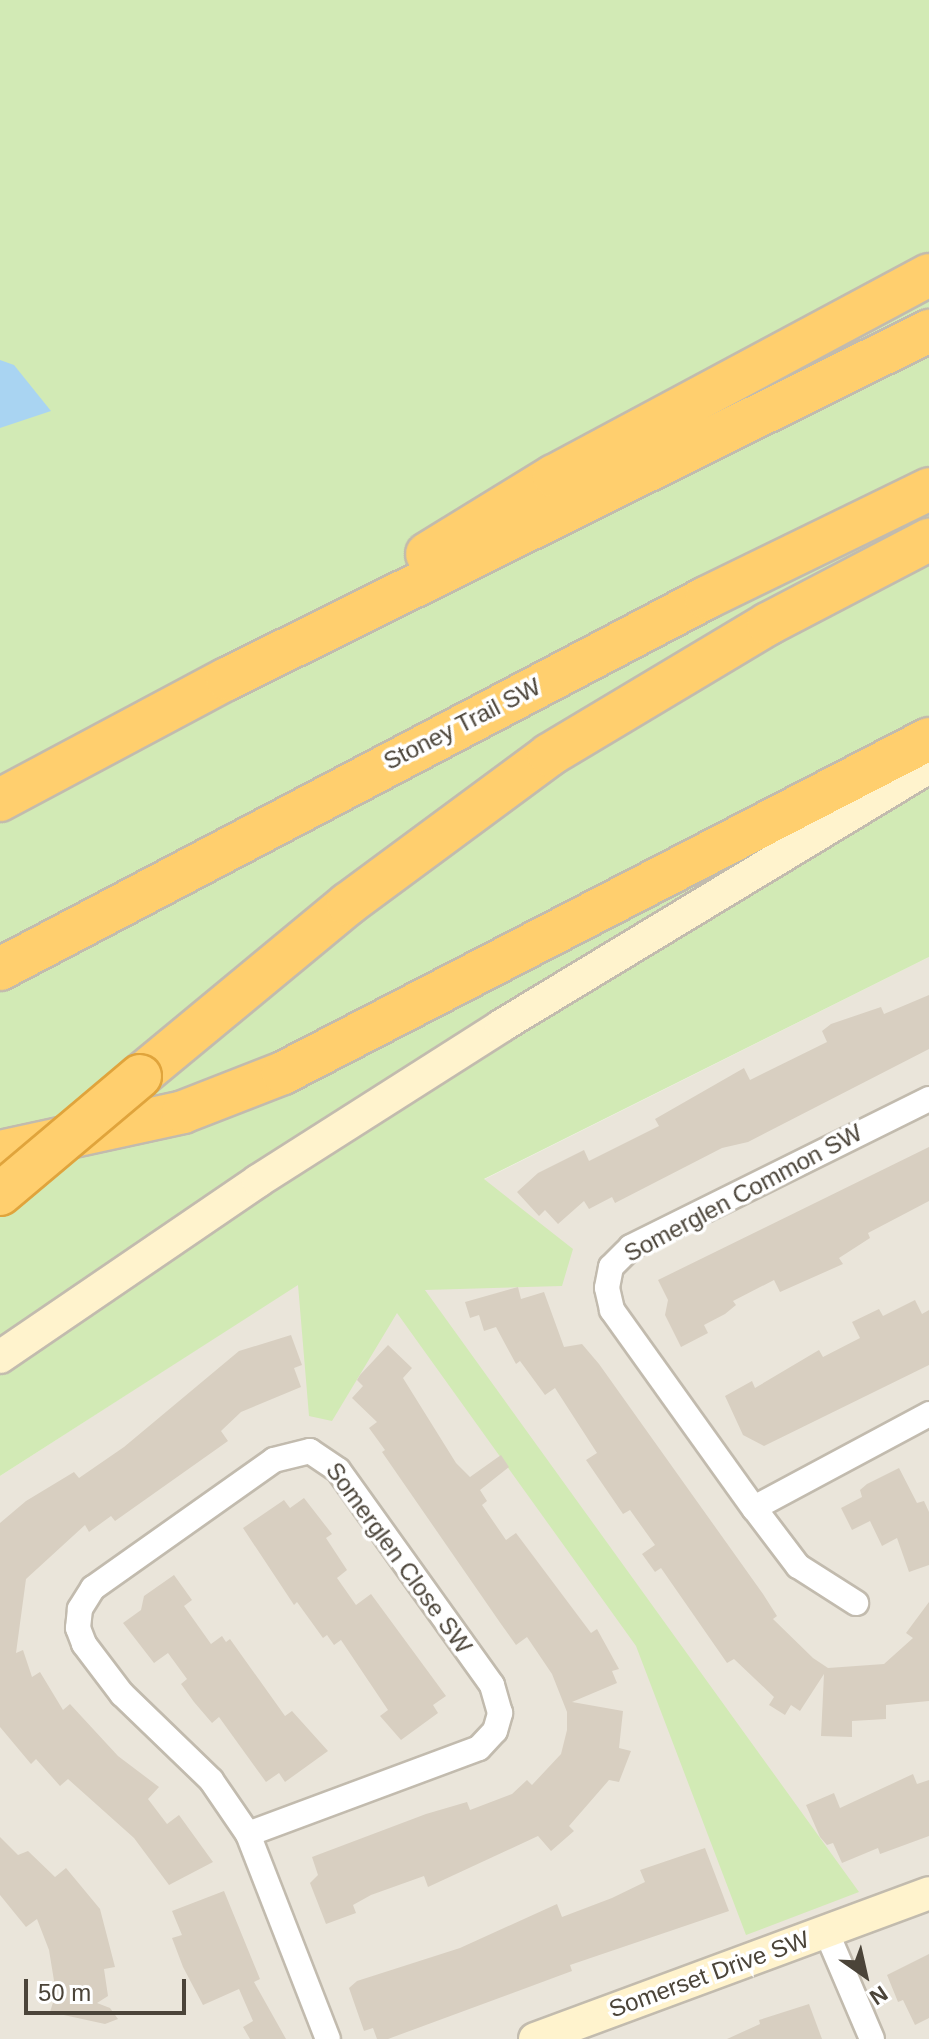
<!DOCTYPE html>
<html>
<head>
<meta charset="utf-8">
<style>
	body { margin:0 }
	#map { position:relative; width:929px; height:2039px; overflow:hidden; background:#f6f3ec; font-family:Helvetica,sans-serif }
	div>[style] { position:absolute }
	.residential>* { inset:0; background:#eae5da }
	.green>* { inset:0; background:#d2eab5 }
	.water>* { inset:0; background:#a9d4f2 }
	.building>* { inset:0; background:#d8cfc1 }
	.roads { filter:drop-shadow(2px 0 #c2bbae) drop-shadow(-2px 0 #c2bbae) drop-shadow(0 2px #c2bbae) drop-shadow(0 -2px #c2bbae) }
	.street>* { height:24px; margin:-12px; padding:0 12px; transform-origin:12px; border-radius:12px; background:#fff }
	.secondary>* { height:32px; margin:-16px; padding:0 16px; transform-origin:16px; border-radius:16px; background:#fff3cd }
	.highway>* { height:42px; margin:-21px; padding:0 21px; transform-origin:21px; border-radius:21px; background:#ffcf6e }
	.bridges { filter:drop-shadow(2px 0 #e0a43c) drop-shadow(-2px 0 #e0a43c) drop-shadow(0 2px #e0a43c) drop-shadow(0 -2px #e0a43c) }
	.highway-bridge>* { height:42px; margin:-21px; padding:0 21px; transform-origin:21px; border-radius:21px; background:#ffcf6e }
	span { translate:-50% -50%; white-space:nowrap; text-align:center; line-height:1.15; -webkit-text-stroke:7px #fff; paint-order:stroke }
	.street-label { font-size:24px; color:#4b4439 }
	.north { position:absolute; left:825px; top:1935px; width:80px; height:80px; -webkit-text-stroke:6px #fff; paint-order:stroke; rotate:146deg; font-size:22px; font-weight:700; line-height:32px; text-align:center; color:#4b4439 }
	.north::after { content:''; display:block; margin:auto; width:28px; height:36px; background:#4b4439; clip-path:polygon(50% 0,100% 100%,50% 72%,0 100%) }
	.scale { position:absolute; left:24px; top:1979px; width:162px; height:36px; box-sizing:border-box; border:4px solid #4b4439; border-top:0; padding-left:10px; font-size:24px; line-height:28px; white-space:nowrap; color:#4b4439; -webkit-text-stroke:6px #fff; paint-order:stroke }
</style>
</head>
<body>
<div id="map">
	<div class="residential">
		<i style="clip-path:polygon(929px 957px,929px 2039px,0 2039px,0 1476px,379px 1232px)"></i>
	</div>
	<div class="green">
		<i style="clip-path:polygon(0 0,929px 0,929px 957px,484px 1179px,573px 1249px,562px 1286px,425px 1290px,859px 1892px,746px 1935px,636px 1646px,397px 1313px,332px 1421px,309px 1416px,298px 1285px,0 1476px)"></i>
	</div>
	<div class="water">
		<i style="clip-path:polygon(0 360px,14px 365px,51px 411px,0 428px)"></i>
	</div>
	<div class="building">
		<i style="clip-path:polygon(929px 995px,929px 1049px,748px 1142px,722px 1148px,615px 1203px,612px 1197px,589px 1209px,584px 1201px,558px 1224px,545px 1210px,539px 1216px,517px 1192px,538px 1173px,584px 1150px,589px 1161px,659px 1126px,655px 1119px,744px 1068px,750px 1080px,827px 1042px,822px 1031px,831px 1024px,881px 1007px,884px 1014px)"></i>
		<i style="clip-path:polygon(929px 1147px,929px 1201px,868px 1233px,870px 1238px,839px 1258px,843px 1264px,780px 1292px,774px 1280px,733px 1301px,736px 1305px,725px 1314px,704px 1325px,708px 1333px,681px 1347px,665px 1315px,668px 1300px,658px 1280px)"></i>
		<i style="clip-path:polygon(518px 1287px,521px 1299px,544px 1292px,564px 1347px,582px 1344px,599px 1364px,763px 1594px,777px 1616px,773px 1619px,813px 1658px,828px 1668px,884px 1664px,913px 1638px,906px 1633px,929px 1602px,929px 1701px,886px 1705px,886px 1719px,852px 1721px,852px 1737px,821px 1736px,824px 1674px,800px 1711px,791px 1705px,785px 1715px,769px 1705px,774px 1697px,734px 1659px,727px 1663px,661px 1568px,655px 1572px,642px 1554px,655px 1545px,630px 1510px,623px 1514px,586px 1460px,597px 1453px,555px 1388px,545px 1395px,520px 1361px,516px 1364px,496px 1327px,484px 1331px,479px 1315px,470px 1318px,465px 1302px)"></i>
		<i style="clip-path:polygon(915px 1300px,922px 1314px,929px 1310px,929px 1365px,764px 1446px,743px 1435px,725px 1396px,752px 1381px,755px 1388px,819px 1350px,823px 1357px,860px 1338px,852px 1322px,879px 1309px,883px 1316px)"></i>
		<i style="clip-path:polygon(291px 1335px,302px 1365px,294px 1368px,301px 1387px,241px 1412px,221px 1431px,228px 1441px,115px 1521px,111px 1516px,89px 1532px,85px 1525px,26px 1579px,16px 1653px,23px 1650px,32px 1677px,40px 1672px,63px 1710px,70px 1704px,118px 1756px,159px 1787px,148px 1799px,167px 1824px,179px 1815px,213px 1862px,169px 1885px,134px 1838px,68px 1779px,60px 1786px,36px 1759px,31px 1764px,0 1727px,0 1523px,26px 1501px,74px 1472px,79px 1478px,124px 1447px,239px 1351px)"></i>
		<i style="clip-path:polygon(388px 1345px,412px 1368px,403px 1378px,456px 1463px,470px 1477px,501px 1455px,509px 1467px,480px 1490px,487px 1501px,482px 1505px,506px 1540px,516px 1533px,591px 1633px,597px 1629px,619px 1669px,612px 1671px,617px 1683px,572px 1702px,623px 1711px,619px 1748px,631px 1751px,619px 1782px,609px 1780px,569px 1826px,574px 1831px,551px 1851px,538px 1836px,428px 1887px,424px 1876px,371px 1895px,353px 1905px,356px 1913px,326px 1924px,310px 1883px,318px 1875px,312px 1857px,426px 1814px,467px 1802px,470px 1810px,512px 1794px,527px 1780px,532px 1785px,561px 1754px,567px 1730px,567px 1712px,552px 1674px,527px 1637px,516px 1645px,501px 1624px,382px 1452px,385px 1450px,369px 1428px,377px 1422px,352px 1398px,363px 1386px,357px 1380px,360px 1375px)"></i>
		<i style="clip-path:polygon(899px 1468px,917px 1503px,924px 1501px,929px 1512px,929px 1565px,909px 1572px,897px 1538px,882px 1546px,870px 1521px,852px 1530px,841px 1508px,862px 1497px,860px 1490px,867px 1484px)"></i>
		<i style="clip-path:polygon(304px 1498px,332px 1534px,326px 1538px,347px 1570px,337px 1578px,356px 1605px,371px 1594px,446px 1696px,433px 1705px,438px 1713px,401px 1740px,380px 1716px,388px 1710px,341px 1640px,334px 1645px,327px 1635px,323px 1638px,297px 1602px,294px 1605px,243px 1528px,284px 1500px,290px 1508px)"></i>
		<i style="clip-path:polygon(174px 1575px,192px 1600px,184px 1606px,211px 1644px,222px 1636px,226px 1642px,230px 1639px,285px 1716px,292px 1711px,328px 1751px,285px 1782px,279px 1773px,266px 1782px,219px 1717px,212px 1723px,194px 1702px,181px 1684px,187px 1679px,168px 1653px,154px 1663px,123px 1623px,141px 1610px,144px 1596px)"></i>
		<i style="clip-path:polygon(913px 1774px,917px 1784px,929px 1780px,929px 1836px,880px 1854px,878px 1848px,842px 1863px,833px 1843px,827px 1845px,820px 1837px,806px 1805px,834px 1793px,840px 1808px)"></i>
		<i style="clip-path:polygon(0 1837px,18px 1855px,28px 1851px,55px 1877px,66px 1868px,100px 1909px,115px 1967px,104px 1969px,108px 1996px,97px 2003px,110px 2008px,118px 2019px,105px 2024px,50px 2012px,56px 1993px,49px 1950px,37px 1919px,26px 1927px,0 1895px)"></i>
		<i style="clip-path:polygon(705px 1848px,729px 1911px,570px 1965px,572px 1971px,388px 2039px,377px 2039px,373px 2028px,364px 2031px,349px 1988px,357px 1981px,460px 1948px,557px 1904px,562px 1917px,612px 1898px,645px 1882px,640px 1870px)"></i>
		<i style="clip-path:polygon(224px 1891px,260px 1979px,254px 1982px,286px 2039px,250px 2039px,243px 2027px,253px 2021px,239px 1989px,203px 2005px,183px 1967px,172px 1938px,182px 1935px,172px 1911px)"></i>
		<i style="clip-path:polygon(929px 1954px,929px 2018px,915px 2025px,903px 2000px,898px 2002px,887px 1975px)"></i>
		<i style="clip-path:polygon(809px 2004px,822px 2039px,727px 2039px,760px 2024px,759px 2020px)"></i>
	</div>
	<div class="roads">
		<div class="street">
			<i style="left:929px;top:1099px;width:333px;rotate:153.6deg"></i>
			<i style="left:631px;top:1247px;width:28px;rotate:135deg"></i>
			<i style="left:611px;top:1267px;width:21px;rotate:101deg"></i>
			<i style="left:607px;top:1288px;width:23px;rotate:77deg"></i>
			<i style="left:612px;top:1310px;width:244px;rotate:54.4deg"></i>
			<i style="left:754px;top:1508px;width:199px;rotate:-28.2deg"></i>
			<i style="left:754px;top:1508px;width:73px;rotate:52.8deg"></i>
			<i style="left:798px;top:1566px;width:69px;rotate:32.5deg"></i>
			<i style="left:248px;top:1834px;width:246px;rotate:-20.4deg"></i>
			<i style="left:479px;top:1748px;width:23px;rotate:-47deg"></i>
			<i style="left:495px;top:1731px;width:19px;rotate:-74deg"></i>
			<i style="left:500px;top:1713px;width:29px;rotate:-106deg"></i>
			<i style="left:492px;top:1685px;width:264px;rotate:-125.6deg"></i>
			<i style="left:338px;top:1470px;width:34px;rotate:-146deg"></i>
			<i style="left:310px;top:1451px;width:37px;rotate:166deg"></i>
			<i style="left:274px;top:1460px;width:222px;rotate:144.7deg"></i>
			<i style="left:93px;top:1588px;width:25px;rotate:122deg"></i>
			<i style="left:80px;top:1609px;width:19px;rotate:96deg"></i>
			<i style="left:78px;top:1628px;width:17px;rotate:69deg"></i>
			<i style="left:84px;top:1644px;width:63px;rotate:52.8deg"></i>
			<i style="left:122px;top:1694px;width:124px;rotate:44deg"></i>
			<i style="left:211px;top:1780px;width:65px;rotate:55.6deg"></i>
			<i style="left:248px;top:1834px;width:220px;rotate:68.7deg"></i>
			<i style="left:826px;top:1931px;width:117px;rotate:66.9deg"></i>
		</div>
		<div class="secondary">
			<i style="left:0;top:1357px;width:312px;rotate:-34.3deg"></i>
			<i style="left:258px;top:1181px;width:288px;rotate:-32.5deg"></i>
			<i style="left:501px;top:1026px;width:500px;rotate:-31.18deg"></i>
			<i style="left:535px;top:2039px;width:420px;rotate:-20.3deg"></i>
		</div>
		<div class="highway">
			<i style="left:427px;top:554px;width:149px;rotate:-31.6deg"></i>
			<i style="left:554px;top:476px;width:425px;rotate:-28.2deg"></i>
			<i style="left:0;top:800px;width:257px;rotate:-28.1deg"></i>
			<i style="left:227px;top:679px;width:784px;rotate:-26.37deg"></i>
			<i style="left:0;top:969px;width:798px;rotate:-27.72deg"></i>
			<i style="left:706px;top:598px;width:248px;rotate:-26deg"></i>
			<i style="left:140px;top:1076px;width:270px;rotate:-39.6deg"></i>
			<i style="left:348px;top:904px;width:250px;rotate:-36.5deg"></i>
			<i style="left:549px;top:755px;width:255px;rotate:-30.9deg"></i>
			<i style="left:768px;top:624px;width:182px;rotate:-27.6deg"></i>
			<i style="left:0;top:1152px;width:187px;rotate:-12.3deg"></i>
			<i style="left:183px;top:1112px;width:107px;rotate:-21.3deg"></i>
			<i style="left:283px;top:1073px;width:727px;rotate:-27.34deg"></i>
		</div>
	</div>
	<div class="bridges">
		<div class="highway-bridge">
			<i style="left:0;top:1194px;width:183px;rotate:-40.1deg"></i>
		</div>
	</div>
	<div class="street-label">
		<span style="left:462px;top:724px;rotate:-27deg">Stoney Trail SW</span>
		<span style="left:743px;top:1193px;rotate:-28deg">Somerglen Common SW</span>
		<span style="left:399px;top:1558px;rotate:54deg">Somerglen Close SW</span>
		<span style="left:709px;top:1974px;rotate:-20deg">Somerset Drive SW</span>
	</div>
	<div class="north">N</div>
	<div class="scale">50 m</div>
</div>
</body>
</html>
